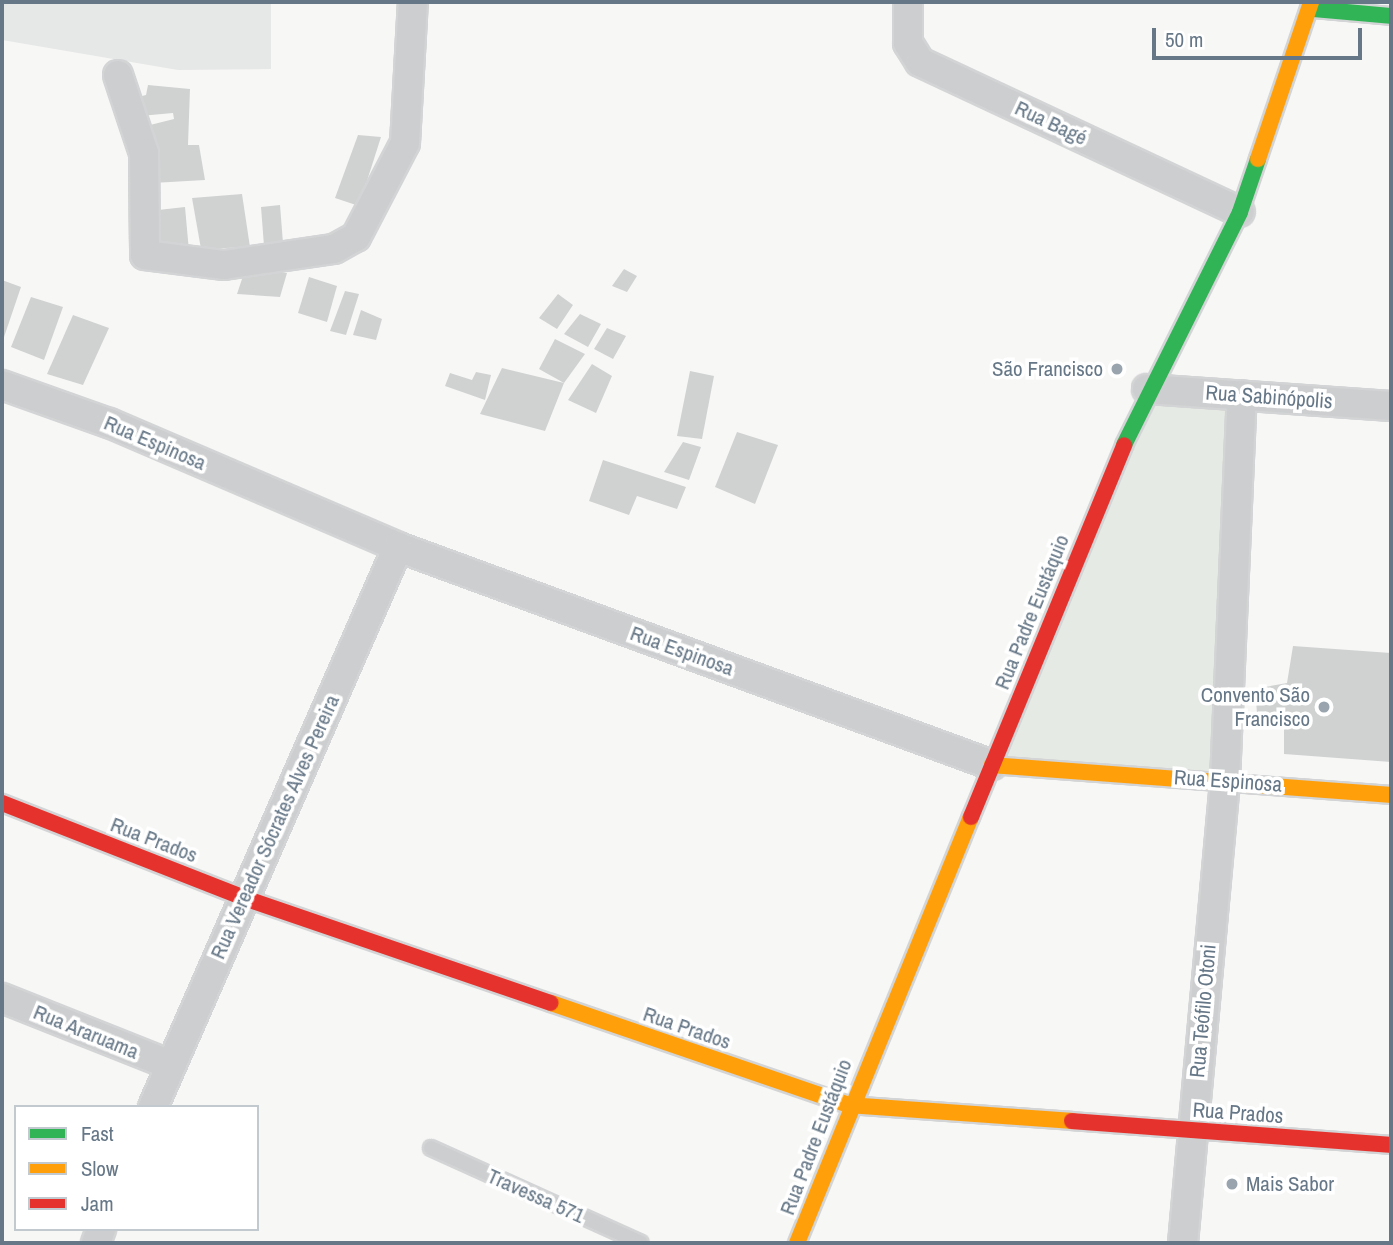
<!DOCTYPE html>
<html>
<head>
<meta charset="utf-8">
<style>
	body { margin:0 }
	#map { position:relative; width:1393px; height:1245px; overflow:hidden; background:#f7f7f6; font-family:"Archivo Narrow",sans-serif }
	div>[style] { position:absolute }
	.built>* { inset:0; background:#e6e7e7 }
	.green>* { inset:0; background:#e6eae4 }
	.building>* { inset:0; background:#d0d2d2 }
	.roads { filter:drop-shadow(2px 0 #d3d4d5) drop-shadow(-2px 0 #d3d4d5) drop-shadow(0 2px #d3d4d5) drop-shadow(0 -2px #d3d4d5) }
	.lane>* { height:14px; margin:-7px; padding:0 7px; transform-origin:7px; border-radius:7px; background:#cdcecf }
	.street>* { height:28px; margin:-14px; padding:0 14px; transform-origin:14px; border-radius:14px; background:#cdcecf }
	.fast>* { height:16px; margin:-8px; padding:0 8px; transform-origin:8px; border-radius:8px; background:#30b455 }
	.slow>* { height:16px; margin:-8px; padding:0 8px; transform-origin:8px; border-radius:8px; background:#ff9f0a }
	.jam>* { height:16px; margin:-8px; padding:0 8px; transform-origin:8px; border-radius:8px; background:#e5322d }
	.dots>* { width:19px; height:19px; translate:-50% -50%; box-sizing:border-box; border:4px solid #fff; border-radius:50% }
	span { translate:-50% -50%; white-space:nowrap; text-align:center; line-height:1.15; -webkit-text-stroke:7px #fff; paint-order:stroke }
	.street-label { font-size:21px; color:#667787 }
	.poi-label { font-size:21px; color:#667787 }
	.right { translate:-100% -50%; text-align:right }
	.left { translate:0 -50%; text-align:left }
	.frame { position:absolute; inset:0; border:4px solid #667787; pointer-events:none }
	.legend { position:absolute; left:14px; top:1105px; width:245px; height:126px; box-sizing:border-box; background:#fff; border:2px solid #c2c9cf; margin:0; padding:9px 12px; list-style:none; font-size:21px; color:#667787 }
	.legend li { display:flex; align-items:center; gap:14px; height:35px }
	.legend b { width:35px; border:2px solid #c2c9cf }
	.scale { position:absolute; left:1152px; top:28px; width:210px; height:32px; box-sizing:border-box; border:4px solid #667787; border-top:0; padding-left:9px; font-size:21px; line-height:24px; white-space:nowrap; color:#667787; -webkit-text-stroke:5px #fff; paint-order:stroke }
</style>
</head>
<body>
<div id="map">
	<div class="built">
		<i style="clip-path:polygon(2px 2px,271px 2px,271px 69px,178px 70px,2px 40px)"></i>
	</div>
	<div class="green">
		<i style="clip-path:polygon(1147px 389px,1242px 395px,1225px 780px,992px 765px)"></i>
	</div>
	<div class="building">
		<i style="clip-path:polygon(148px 85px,190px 89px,188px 145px,199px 145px,205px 180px,153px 183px,146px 126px,174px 119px,173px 113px,140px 116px,134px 98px,146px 95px)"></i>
		<i style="clip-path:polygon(358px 135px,381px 137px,359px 206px,335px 198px)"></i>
		<i style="clip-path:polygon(242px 194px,250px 247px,201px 249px,192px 198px)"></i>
		<i style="clip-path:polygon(280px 205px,283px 243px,264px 246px,261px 207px)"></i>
		<i style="clip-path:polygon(185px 207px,189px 251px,158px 243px,158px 210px)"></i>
		<i style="clip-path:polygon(624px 269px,637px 276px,627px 292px,612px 286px)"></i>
		<i style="clip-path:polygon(244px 273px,287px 273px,280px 297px,237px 294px)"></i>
		<i style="clip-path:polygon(309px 277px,337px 286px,327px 322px,298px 313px)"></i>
		<i style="clip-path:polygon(2px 280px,21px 287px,2px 343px)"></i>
		<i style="clip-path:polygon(345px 291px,359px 294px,346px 335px,330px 331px)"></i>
		<i style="clip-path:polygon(558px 294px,573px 305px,557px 329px,539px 318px)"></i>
		<i style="clip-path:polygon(31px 297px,63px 307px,44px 360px,11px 347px)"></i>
		<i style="clip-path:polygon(361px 310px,382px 319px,376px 340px,353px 335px)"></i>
		<i style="clip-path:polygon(580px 314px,601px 324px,588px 347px,564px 334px)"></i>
		<i style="clip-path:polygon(73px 315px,109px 328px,83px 385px,47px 374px)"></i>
		<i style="clip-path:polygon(607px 328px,626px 336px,613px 359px,594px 349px)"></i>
		<i style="clip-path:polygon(555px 339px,585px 354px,564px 383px,539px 369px)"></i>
		<i style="clip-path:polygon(592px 364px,612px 376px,596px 413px,568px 400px)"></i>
		<i style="clip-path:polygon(502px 368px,564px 383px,545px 431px,480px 414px)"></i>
		<i style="clip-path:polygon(690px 371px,714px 376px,702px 439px,677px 436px)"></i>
		<i style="clip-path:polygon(476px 372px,491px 375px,485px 400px,445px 386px,450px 373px,472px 380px)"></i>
		<i style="clip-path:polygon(737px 432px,778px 445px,755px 504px,715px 487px)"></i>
		<i style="clip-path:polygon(683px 442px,701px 447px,689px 480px,664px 472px)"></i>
		<i style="clip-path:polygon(603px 460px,686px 487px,677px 509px,637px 496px,629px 515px,589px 501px)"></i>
		<i style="clip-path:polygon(1293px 646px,1391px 653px,1391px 762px,1284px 754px,1284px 719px,1257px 714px,1256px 700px,1265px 687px,1287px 683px)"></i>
	</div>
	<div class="roads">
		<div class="lane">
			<i style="left:431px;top:1148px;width:230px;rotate:24.3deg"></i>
		</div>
		<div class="street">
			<i style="left:908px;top:2px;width:41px;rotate:90deg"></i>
			<i style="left:908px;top:43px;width:22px;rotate:58deg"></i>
			<i style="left:920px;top:62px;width:353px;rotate:25.1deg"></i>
			<i style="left:118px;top:75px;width:82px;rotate:71.6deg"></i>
			<i style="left:144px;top:153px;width:102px;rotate:89.4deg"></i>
			<i style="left:145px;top:255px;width:80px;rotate:7.2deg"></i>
			<i style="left:224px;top:265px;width:111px;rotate:-8.3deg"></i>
			<i style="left:334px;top:249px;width:25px;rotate:-29deg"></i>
			<i style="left:356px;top:237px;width:106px;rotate:-62.5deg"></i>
			<i style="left:405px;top:143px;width:141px;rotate:-86.8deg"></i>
			<i style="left:2px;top:385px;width:114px;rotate:19.6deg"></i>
			<i style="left:109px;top:423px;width:314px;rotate:23.2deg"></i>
			<i style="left:398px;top:547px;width:633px;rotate:20.15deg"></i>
			<i style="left:1147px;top:389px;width:245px;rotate:4deg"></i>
			<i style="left:2px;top:998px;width:181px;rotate:21.7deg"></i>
			<i style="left:153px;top:1107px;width:611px;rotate:-66.37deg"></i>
			<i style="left:96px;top:1243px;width:15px;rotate:-70deg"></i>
			<i style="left:1183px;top:1243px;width:465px;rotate:-84.8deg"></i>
			<i style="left:1225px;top:780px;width:385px;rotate:-87.5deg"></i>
		</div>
		<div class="fast">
			<i style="left:1313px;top:9px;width:78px;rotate:5.1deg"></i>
			<i style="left:1124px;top:445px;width:260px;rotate:-63.5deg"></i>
			<i style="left:1240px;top:212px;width:56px;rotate:-71.2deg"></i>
		</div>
		<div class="slow">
			<i style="left:1258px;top:159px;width:166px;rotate:-71.3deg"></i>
			<i style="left:992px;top:765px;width:400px;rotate:4.3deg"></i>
			<i style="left:551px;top:1003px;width:315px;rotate:18.9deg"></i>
			<i style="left:849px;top:1105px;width:224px;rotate:4.1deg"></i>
			<i style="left:797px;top:1243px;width:460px;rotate:-67.8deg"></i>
		</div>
		<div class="jam">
			<i style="left:2px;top:803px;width:260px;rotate:21.4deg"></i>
			<i style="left:244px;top:898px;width:324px;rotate:18.9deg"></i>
			<i style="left:971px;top:817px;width:402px;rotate:-67.6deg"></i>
			<i style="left:1072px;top:1121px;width:320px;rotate:4.3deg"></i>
		</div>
	</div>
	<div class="dots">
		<i style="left:1117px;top:369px;background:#99a4ae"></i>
		<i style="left:1324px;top:707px;background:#99a4ae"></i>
		<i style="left:1232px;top:1184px;background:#99a4ae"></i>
	</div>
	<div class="street-label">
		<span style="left:1051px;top:123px;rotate:25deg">Rua Bagé</span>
		<span style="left:1269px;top:397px;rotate:4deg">Rua Sabinópolis</span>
		<span style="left:155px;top:443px;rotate:23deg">Rua Espinosa</span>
		<span style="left:1032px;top:612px;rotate:-68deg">Rua Padre Eustáquio</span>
		<span style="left:682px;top:651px;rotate:20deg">Rua Espinosa</span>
		<span style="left:1228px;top:781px;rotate:4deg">Rua Espinosa</span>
		<span style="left:275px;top:827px;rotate:-66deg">Rua Vereador Sócrates Alves Pereira</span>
		<span style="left:154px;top:840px;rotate:21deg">Rua Prados</span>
		<span style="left:1203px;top:1011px;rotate:-85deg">Rua Teófilo Otoni</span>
		<span style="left:687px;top:1028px;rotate:19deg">Rua Prados</span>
		<span style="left:86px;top:1032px;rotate:22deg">Rua Araruama</span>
		<span style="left:1238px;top:1113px;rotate:4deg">Rua Prados</span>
		<span style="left:816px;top:1137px;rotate:-69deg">Rua Padre Eustáquio</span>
		<span style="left:536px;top:1196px;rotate:24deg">Travessa 571</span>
	</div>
	<div class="poi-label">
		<span class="right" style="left:1103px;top:369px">São Francisco</span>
		<span class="right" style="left:1310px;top:707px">Convento São<br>Francisco</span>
		<span class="left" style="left:1246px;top:1184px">Mais Sabor</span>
	</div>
	<div class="frame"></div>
	<ul class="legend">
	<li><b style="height:9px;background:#30b455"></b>Fast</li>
	<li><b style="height:9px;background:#ff9f0a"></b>Slow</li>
	<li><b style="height:9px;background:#e5322d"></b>Jam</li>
	</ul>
	<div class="scale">50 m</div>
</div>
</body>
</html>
